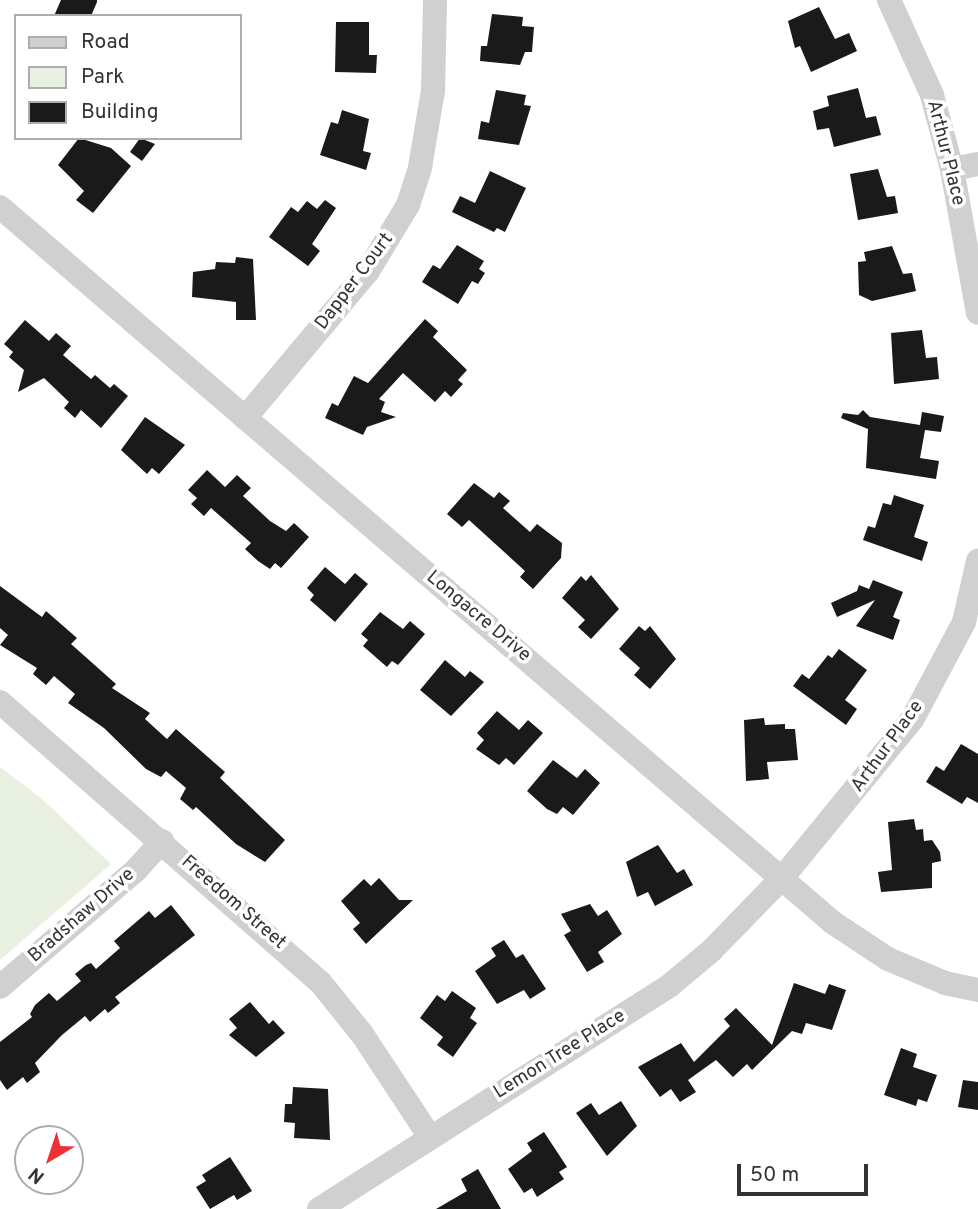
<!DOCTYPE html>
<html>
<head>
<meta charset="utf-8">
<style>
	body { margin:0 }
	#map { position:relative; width:978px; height:1209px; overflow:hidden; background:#fff; font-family:Overpass,sans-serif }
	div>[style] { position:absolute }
	.green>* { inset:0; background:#e8f0e1 }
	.building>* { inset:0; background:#1a1a1a }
	.minor>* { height:24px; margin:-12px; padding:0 12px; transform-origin:12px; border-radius:12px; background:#d0d0d0 }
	span { translate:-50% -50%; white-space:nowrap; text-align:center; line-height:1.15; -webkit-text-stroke:7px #fff; paint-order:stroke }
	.street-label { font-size:19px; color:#333 }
	.legend { position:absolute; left:14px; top:14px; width:228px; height:126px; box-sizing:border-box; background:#fff; border:2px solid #adadad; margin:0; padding:9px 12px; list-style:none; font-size:21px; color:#333 }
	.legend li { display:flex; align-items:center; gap:14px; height:35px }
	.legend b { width:35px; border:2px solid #adadad }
	.north { position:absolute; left:14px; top:1125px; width:70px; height:70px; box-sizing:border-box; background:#fff; border:2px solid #adadad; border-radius:50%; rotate:219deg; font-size:19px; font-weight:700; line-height:28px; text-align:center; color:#333 }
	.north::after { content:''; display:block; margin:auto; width:24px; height:32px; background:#ef3037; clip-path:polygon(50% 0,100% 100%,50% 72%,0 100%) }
	.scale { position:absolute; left:737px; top:1164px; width:131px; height:32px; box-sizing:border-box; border:4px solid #333; border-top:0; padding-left:9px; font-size:21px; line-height:24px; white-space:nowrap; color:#333; -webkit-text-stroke:5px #fff; paint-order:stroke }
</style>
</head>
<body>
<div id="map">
	<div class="green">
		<i style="clip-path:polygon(0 767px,42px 799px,111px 864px,0 960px)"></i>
	</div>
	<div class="building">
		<i style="clip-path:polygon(61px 0,97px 0,97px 2px,91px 16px,54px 16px)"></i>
		<i style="clip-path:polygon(819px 7px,835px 39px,849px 33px,857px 51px,811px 72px,800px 46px,795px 48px,788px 21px)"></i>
		<i style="clip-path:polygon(492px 14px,523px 17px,522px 26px,534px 27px,532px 52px,525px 52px,520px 65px,480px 61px,481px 46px,487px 46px)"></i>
		<i style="clip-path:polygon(336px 22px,369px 22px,369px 55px,377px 55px,376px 73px,335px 72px)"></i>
		<i style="clip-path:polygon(858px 88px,866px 118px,876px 116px,881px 135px,834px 147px,829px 128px,817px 130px,813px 111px,829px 106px,827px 96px)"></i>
		<i style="clip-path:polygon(496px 90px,526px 95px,524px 105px,531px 106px,519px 145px,478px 139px,481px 121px,489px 123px)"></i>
		<i style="clip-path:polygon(342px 110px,369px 119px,363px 151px,371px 153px,366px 170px,320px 155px,331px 122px,338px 124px)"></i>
		<i style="clip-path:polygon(79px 138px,111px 148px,131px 166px,93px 213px,76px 200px,84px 191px,58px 165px)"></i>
		<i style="clip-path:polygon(140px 138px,155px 144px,142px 161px,130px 152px)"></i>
		<i style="clip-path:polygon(878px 169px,887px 197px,895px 196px,898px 213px,858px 220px,850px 174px)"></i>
		<i style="clip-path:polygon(490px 171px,526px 188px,505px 232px,497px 228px,494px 232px,452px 212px,460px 196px,475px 203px)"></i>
		<i style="clip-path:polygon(325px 200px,336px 208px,312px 244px,320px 251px,308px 266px,269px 237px,291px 207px,298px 212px,307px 201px,317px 209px)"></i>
		<i style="clip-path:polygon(457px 245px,484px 261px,479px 269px,485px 273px,478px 284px,472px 281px,458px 304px,422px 282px,433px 265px,440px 269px)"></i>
		<i style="clip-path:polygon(892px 246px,903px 274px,912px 273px,916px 291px,872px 301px,859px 295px,858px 262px,866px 261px,864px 252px)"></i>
		<i style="clip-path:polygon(236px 257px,253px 259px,256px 320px,236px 320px,236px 302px,192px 297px,193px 272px,215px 269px,216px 262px,235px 263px)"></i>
		<i style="clip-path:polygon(425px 319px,438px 331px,433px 337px,467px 370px,458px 380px,463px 384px,451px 397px,445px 391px,435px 402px,403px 373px,379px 399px,385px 402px,381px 412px,396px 417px,367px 427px,363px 435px,325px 418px,332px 403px,338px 406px,354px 376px,368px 383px)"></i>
		<i style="clip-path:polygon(25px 320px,49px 341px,56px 333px,71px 346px,63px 355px,91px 379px,95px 375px,110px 388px,114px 384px,128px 396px,101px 428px,81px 410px,75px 418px,64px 408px,69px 402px,44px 378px,18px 392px,24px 370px,9px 357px,13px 352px,4px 344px)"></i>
		<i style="clip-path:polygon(922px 330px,926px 358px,937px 357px,939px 379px,894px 384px,891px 333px)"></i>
		<i style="clip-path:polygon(863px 410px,870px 417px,920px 425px,922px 412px,944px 416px,941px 432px,925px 430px,920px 458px,939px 461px,936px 479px,866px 468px,868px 429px,841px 418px,843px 413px,858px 415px)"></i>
		<i style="clip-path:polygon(145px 417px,185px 445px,159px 474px,152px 468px,147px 474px,121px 450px)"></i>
		<i style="clip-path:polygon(207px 470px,225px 487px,237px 475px,251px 488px,243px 496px,270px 521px,286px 531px,294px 523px,309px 537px,281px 568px,275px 563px,270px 569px,258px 561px,245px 549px,251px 543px,211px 508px,204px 516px,191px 504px,197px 498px,188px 490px)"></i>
		<i style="clip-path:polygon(474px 483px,494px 498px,499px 492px,510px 501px,503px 508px,530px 532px,537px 524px,562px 543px,561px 558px,533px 589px,520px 577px,525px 571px,469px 520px,462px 527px,447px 514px)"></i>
		<i style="clip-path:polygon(894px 495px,924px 505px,914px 537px,928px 542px,922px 561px,863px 540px,868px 526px,875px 528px,883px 503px,891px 505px)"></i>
		<i style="clip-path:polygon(325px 567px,345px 584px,355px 573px,368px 584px,335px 622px,310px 600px,314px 595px,307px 588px)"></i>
		<i style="clip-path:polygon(591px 575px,619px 609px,591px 639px,578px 627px,585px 620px,562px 598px,581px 576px,586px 581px)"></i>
		<i style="clip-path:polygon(873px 580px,903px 592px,893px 617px,900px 620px,893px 640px,856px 626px,875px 600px,837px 617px,831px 603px,857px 591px,859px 585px,869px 589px)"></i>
		<i style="clip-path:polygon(0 586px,42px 617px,46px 611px,77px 638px,71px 644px,116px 684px,112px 688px,150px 713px,145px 719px,167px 739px,176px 729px,225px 772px,220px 778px,285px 840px,265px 862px,236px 844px,196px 807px,193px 810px,180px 799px,186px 788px,166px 771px,161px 777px,146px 769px,104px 728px,68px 703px,75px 694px,54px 676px,46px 685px,33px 674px,37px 668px,0 645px,8px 635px,0 628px)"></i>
		<i style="clip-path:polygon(380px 612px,403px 629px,410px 621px,425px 634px,398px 665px,392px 661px,387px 667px,363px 646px,368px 640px,361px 634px)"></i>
		<i style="clip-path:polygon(639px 626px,645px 631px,650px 626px,676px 659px,650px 689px,634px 675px,640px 668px,619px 649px)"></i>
		<i style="clip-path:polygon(839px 649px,867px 670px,845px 700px,857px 709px,846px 725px,793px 686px,802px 674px,809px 679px,828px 655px,832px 658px)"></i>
		<i style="clip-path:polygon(445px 660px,465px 677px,470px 671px,484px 682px,451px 716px,420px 690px)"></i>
		<i style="clip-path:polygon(497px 711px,519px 730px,528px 720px,543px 733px,514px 765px,506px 758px,499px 765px,476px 749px,484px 740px,477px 733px)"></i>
		<i style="clip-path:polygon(764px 718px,765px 725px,785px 724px,785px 729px,795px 729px,798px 760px,767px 762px,769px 779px,746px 781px,744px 720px)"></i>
		<i style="clip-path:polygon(961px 744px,978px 754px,978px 803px,967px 797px,962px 804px,926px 782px,936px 766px,944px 771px)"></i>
		<i style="clip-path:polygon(553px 760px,577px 778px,585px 769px,600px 783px,573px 815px,563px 807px,557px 814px,547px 809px,527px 791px)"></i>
		<i style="clip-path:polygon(914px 819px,916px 830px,923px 829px,924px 841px,932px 840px,940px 852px,941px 861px,932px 863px,932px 888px,881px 892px,878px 872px,892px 870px,888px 822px)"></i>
		<i style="clip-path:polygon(658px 845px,677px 873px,684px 869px,693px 885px,655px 906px,648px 892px,637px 897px,626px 862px)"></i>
		<i style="clip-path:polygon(379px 878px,399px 900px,413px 900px,366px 944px,353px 929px,360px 923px,341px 901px,364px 879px,371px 886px)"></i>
		<i style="clip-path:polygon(590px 904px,598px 916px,607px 910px,622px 934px,598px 952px,604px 962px,587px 972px,564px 935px,571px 931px,561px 914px)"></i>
		<i style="clip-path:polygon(171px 905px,195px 935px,115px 997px,120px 1003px,108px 1013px,105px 1009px,90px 1022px,85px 1016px,62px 1035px,35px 1063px,40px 1072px,27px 1083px,23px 1077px,7px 1090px,0 1080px,0 1042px,32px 1017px,30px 1014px,35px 1005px,49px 993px,57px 1001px,81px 981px,75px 974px,86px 965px,91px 963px,96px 969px,120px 948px,114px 941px,149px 911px,155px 918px)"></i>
		<i style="clip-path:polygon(504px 940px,516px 958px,523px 954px,546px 989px,530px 999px,524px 990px,497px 1004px,475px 971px,496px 956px,491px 948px)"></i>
		<i style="clip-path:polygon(794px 983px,825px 994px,829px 984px,846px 990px,832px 1030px,806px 1023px,802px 1034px,792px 1031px,752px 1070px,747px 1064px,733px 1077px,716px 1060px,688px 1080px,696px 1092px,680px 1102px,671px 1089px,660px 1097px,638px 1067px,681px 1043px,694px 1062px,730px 1026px,724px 1019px,736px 1008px,772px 1045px)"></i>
		<i style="clip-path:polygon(452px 991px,476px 1008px,470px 1018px,477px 1023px,453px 1057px,437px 1045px,443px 1037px,420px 1018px,437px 995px,445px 1001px)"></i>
		<i style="clip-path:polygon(250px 1002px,269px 1024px,273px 1020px,285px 1033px,256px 1057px,229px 1035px,237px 1028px,229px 1019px)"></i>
		<i style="clip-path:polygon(901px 1048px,917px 1054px,913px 1067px,937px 1075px,927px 1102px,918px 1099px,916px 1106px,884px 1095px)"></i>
		<i style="clip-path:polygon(963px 1080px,978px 1082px,978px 1110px,958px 1107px)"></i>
		<i style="clip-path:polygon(293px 1087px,328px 1089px,330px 1140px,294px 1138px,295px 1123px,284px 1122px,285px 1104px,292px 1104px)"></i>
		<i style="clip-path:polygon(621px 1101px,637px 1126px,607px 1156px,576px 1113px,591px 1103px,599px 1115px)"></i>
		<i style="clip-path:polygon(544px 1132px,567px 1167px,559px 1172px,564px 1179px,537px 1197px,532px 1188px,524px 1193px,508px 1169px,532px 1151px,527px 1143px)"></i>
		<i style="clip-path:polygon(230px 1157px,252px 1191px,237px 1200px,234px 1195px,210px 1209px,196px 1187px,206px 1181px,202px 1175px)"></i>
		<i style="clip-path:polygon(478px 1169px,501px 1209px,436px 1209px,467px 1191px,461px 1179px)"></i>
	</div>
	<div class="minor">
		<i style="left:889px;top:0;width:104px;rotate:65.6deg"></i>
		<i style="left:932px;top:95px;width:77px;rotate:74.9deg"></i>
		<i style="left:952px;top:169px;width:146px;rotate:79.8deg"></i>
		<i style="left:952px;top:169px;width:26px;rotate:-11deg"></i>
		<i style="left:0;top:207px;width:1097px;rotate:40.67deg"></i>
		<i style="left:832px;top:922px;width:67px;rotate:33.5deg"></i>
		<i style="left:888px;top:959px;width:62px;rotate:22.8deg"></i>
		<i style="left:945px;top:983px;width:34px;rotate:12deg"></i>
		<i style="left:245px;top:418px;width:192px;rotate:-50.1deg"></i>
		<i style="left:368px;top:271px;width:77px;rotate:-58.8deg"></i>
		<i style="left:408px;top:205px;width:40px;rotate:-72deg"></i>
		<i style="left:420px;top:167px;width:77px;rotate:-80.3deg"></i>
		<i style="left:433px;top:91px;width:91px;rotate:-88.7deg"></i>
		<i style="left:0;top:702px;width:425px;rotate:41.2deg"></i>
		<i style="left:320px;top:982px;width:67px;rotate:51.1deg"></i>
		<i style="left:362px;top:1034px;width:123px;rotate:56.6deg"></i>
		<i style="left:0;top:987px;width:179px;rotate:-40.7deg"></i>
		<i style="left:136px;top:870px;width:39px;rotate:-48deg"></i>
		<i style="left:319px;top:1209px;width:415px;rotate:-32.5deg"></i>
		<i style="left:669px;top:986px;width:55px;rotate:-39.8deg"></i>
		<i style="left:711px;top:951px;width:103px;rotate:-45.8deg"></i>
		<i style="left:783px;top:877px;width:205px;rotate:-50.7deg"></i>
		<i style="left:913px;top:718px;width:109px;rotate:-62deg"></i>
		<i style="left:964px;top:622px;width:63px;rotate:-77.1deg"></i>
	</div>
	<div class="street-label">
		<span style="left:945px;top:153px;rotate:76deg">Arthur Place</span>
		<span style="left:355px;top:282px;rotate:-53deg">Dapper Court</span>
		<span style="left:478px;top:617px;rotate:40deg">Longacre Drive</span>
		<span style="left:888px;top:747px;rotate:-54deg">Arthur Place</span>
		<span style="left:233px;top:903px;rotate:41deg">Freedom Street</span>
		<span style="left:82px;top:916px;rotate:-41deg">Bradshaw Drive</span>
		<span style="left:560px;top:1055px;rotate:-32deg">Lemon Tree Place</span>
	</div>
	<ul class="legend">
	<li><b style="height:9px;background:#d0d0d0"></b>Road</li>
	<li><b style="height:19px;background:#e8f0e1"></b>Park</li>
	<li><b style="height:19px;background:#1a1a1a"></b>Building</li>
	</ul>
	<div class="north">N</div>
	<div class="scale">50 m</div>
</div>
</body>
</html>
